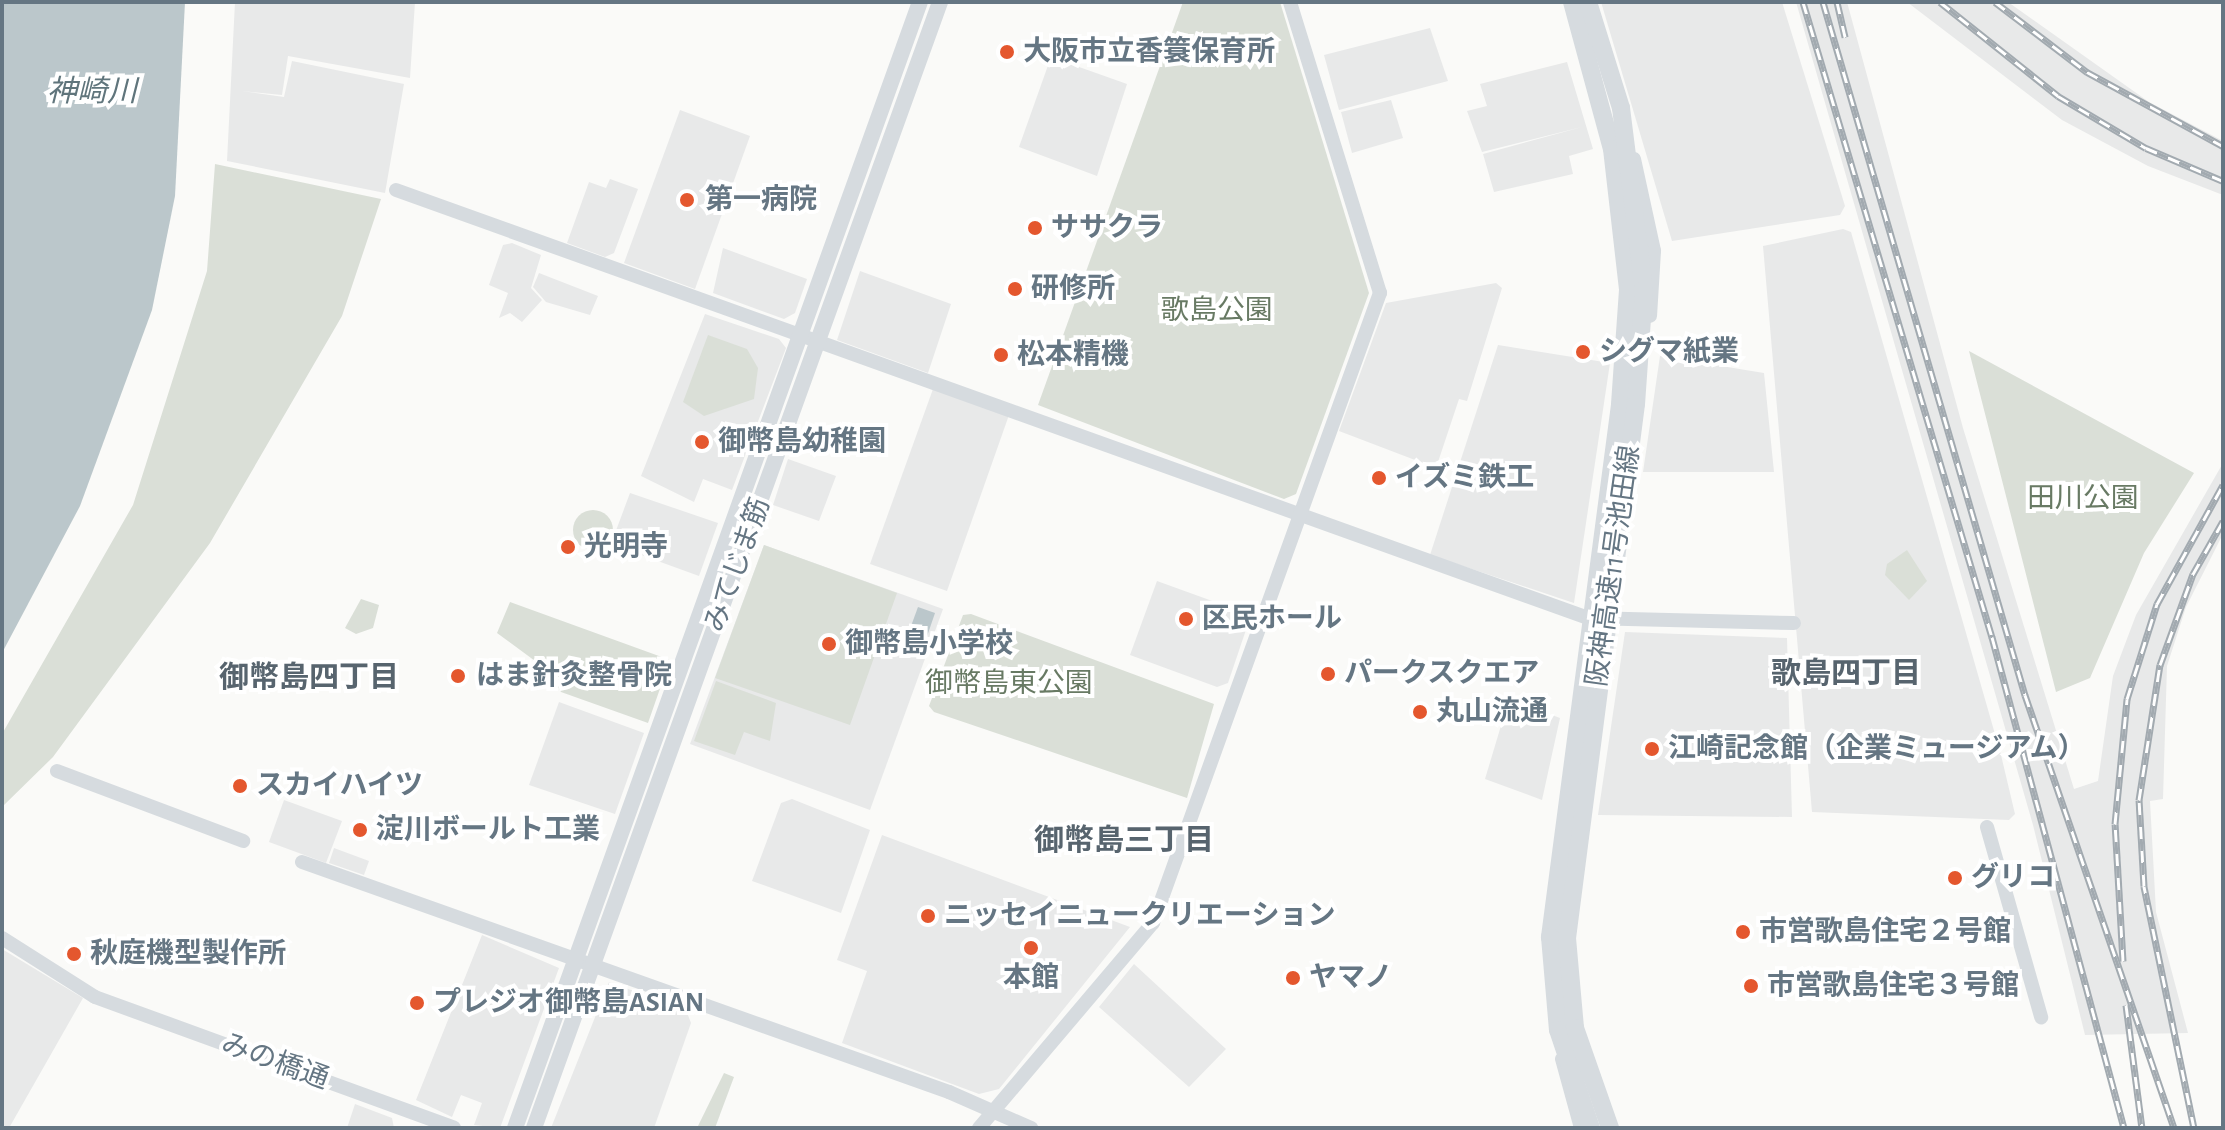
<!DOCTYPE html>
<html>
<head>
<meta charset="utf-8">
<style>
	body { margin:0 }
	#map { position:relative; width:2225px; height:1130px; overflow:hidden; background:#fafaf8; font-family:"Alegreya Sans","Noto Sans JP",sans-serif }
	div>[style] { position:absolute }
	.built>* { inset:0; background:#e8e9e9 }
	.green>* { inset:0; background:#dadfd7 }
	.round { border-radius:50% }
	.water>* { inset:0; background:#bbc7cb }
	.secondary>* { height:14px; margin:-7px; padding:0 7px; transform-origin:7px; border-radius:7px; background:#d6dbdf }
	.primary>* { height:16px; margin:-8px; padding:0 8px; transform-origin:8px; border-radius:8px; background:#d6dbdf }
	.highway>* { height:18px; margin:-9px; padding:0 9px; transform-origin:9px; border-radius:9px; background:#d6dbdf }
	.rail>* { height:7px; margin-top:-3.5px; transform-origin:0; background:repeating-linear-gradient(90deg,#fff 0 12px,#a2aab0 0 24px); box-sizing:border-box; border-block:2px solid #a2aab0 }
	.dots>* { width:22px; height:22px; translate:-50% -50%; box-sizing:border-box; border:4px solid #fff; border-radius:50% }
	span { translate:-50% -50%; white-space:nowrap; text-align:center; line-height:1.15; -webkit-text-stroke:8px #fff; paint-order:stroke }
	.poi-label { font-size:28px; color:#657683; font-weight:700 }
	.left { translate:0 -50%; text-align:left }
	.park-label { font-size:28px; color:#687a64 }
	.street-label { font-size:28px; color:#657683 }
	.water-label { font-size:30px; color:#60757c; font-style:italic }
	.neighbourhood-label { font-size:30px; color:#57646e; font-weight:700 }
	.frame { position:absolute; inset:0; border:4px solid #657683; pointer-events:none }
</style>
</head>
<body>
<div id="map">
	<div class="built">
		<i style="clip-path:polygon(235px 2px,415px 2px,410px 78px,288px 56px,282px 95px,242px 91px,284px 97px,292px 61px,404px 84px,385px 193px,227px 161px)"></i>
		<i style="clip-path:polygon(1601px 2px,1782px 2px,1845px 206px,1840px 215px,1672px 241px)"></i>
		<i style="clip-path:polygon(1796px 2px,1847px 2px,1963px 428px,2074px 789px,2098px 781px,2113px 676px,2136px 615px,2223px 463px,2223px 534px,2186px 607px,2167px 666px,2163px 799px,2150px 801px,2156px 912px,2188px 1033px,2085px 1035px,2033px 825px)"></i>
		<i style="clip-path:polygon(1907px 2px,2008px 2px,2149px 102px,2223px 141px,2223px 195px,2148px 166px,2062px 120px)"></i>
		<i style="clip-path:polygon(1430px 28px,1448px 81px,1339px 110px,1324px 55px)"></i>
		<i style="clip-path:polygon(1051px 57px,1127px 84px,1097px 176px,1019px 147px)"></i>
		<i style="clip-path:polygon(1567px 62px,1593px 149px,1569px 156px,1573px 174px,1494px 192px,1483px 154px,1582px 127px,1482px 152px,1467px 111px,1487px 106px,1480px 84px)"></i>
		<i style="clip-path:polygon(1391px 100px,1403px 138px,1352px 153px,1341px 112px)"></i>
		<i style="clip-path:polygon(680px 110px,750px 136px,695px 289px,624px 263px)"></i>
		<i style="clip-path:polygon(610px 179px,638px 189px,614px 253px,605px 257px,567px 243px,589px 182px,606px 188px)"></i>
		<i style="clip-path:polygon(1843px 229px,1851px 232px,2001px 755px,2015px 814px,2009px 820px,1812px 812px,1763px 246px)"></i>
		<i style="clip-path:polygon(512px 243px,541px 255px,531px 288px,542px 300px,522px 322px,510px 313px,499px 318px,508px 293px,489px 285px,503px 245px)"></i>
		<i style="clip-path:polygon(723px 248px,807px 279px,795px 313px,784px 319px,713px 293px)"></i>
		<i style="clip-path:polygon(860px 271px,951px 304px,928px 373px,837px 340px)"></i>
		<i style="clip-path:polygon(539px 273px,598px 296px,590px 315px,546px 302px,533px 287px)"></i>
		<i style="clip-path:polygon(1496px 283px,1502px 288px,1467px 401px,1459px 399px,1436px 468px,1339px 431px,1386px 303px)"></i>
		<i style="clip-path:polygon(705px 314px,779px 339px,786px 348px,732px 490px,703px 479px,694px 502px,641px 476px)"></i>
		<i style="clip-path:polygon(1498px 345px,1610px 363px,1574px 603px,1430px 555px)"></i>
		<i style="clip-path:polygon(1660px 356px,1764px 373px,1774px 472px,1643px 472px)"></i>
		<i style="clip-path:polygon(933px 389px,1009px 415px,947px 591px,870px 564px)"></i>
		<i style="clip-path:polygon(788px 459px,836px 476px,819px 521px,773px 505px)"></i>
		<i style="clip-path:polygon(630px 493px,718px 523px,699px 576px,611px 544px)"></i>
		<i style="clip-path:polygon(764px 545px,943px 609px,870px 810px,690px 744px)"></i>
		<i style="clip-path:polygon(1157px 581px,1251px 615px,1228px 683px,1217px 687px,1130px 655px)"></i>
		<i style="clip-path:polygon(1625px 632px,1787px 638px,1792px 817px,1598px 815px)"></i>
		<i style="clip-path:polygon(1509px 699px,1560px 718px,1542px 800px,1485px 779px)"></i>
		<i style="clip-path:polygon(559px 702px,644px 733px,615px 814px,529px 785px)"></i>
		<i style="clip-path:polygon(792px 799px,870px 830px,841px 913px,752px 881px,781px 803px)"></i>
		<i style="clip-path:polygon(284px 800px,342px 821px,326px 863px,269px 842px)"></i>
		<i style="clip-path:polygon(882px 835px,1130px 927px,999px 1089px,979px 1094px,842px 1043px,867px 971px,837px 960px)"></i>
		<i style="clip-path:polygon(334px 848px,369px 861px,364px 875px,329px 863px)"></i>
		<i style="clip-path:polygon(482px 935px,559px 968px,500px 1128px,474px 1125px,482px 1103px,461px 1095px,452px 1117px,416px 1100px)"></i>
		<i style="clip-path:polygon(2px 949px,83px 998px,9px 1128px,2px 1128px)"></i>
		<i style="clip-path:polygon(1134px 964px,1226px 1049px,1189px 1087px,1099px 1007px)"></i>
		<i style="clip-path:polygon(609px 982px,686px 1010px,691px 1023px,654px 1128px,551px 1128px)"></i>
		<i style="clip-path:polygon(355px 1104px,392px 1118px,394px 1128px,347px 1128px)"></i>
	</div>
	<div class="green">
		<i style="clip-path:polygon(1183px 2px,1280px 2px,1369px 293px,1296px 494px,1284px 499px,1038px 405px)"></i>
		<i style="clip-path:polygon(215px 164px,381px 199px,342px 316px,210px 543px,53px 757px,2px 807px,2px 734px,133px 505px,207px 271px)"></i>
		<i style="clip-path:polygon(708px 335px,747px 349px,758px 368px,754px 399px,704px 416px,683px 402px)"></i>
		<i style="clip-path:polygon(1969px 351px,2194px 473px,2144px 553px,2090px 678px,2056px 692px)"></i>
		<i class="round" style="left:573px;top:510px;width:40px;height:40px"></i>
		<i style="clip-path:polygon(764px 545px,897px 593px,850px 725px,715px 678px)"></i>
		<i style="clip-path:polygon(1907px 550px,1927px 581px,1909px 600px,1885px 575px,1887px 564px)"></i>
		<i style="clip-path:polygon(361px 599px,379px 605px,373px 628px,356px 634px,345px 628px)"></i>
		<i style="clip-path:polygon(510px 602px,670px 660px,648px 723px,561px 692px,550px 672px,497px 633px)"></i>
		<i style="clip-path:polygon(971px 614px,1214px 704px,1187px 798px,934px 712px,929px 706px,963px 615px)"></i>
		<i style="clip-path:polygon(716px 681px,776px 703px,770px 741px,744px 732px,735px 755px,694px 741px)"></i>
		<i style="clip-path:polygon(724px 1073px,734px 1077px,715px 1128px,697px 1128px)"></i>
	</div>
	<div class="water">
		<i style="clip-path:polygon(2px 2px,185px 2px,175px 196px,152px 310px,80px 506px,2px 653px)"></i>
		<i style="clip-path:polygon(918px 607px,935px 613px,921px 654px,903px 648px)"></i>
	</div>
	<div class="secondary">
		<i style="left:1634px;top:159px;width:94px;rotate:77.7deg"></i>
		<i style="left:1654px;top:251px;width:65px;rotate:93.5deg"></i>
		<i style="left:396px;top:190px;width:1267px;rotate:19.75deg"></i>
		<i style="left:1588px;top:618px;width:206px;rotate:1.4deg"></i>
		<i style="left:57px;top:771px;width:199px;rotate:20.6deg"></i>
		<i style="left:1987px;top:827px;width:198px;rotate:74.1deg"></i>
		<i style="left:302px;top:862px;width:687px;rotate:19.57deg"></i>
		<i style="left:949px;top:1092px;width:90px;rotate:23.7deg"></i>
		<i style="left:2px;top:938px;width:110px;rotate:32.4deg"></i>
		<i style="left:95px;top:997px;width:382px;rotate:20deg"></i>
		<i style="left:1562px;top:1059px;width:72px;rotate:74.6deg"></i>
		<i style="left:979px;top:1128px;width:269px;rotate:-49.7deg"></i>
		<i style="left:1153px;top:923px;width:670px;rotate:-70.19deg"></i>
		<i style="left:1380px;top:293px;width:305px;rotate:-107.2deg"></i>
	</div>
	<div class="primary">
		<i style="left:515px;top:1128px;width:1197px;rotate:-70.22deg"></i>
		<i style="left:534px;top:1128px;width:1197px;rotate:-70.17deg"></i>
	</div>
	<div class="highway">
		<i style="left:1572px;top:2px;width:152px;rotate:74.8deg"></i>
		<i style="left:1612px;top:149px;width:142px;rotate:83.5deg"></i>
		<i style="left:1628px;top:290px;width:115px;rotate:94deg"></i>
		<i style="left:1620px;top:405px;width:537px;rotate:97.5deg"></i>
		<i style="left:1550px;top:937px;width:93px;rotate:85.1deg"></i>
		<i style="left:1558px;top:1030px;width:103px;rotate:71.4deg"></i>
		<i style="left:1588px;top:2px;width:111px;rotate:72.7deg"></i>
		<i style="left:1621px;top:108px;width:183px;rotate:82.8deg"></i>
		<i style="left:1644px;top:290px;width:114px;rotate:94deg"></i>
		<i style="left:1636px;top:404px;width:538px;rotate:97.36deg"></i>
		<i style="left:1567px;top:938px;width:90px;rotate:84.9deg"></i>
		<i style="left:1575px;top:1028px;width:106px;rotate:70.7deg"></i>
	</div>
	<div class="rail">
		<i style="left:1803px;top:2px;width:663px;rotate:73.43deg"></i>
		<i style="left:1992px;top:637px;width:508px;rotate:74.95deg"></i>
		<i style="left:1823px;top:2px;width:722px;rotate:73.75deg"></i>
		<i style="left:2025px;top:695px;width:458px;rotate:71deg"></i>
		<i style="left:1837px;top:2px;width:36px;rotate:77deg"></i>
		<i style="left:1940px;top:2px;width:151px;rotate:38.5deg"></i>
		<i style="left:2058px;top:96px;width:102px;rotate:30.6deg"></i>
		<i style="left:2146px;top:148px;width:84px;rotate:23.2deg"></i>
		<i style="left:1995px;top:2px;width:116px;rotate:37.3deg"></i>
		<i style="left:2087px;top:72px;width:155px;rotate:28.6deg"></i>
		<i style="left:2123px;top:961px;width:137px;rotate:-93.3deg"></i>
		<i style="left:2115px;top:824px;width:126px;rotate:-84.5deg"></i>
		<i style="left:2127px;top:699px;width:100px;rotate:-72.5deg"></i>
		<i style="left:2157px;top:604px;width:136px;rotate:-61deg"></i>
		<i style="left:2126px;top:1005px;width:124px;rotate:82.6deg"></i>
		<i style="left:2194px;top:1128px;width:247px;rotate:-101.7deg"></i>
		<i style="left:2144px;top:886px;width:86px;rotate:-93.3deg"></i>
		<i style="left:2139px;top:800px;width:137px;rotate:-81.2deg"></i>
		<i style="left:2160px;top:665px;width:97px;rotate:-70.1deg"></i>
		<i style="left:2193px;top:574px;width:61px;rotate:-60.5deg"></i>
	</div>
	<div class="dots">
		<i style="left:1007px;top:52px;background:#e4572e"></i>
		<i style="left:687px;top:200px;background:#e4572e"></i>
		<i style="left:1035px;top:228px;background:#e4572e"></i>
		<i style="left:1015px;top:289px;background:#e4572e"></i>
		<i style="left:1583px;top:352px;background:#e4572e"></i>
		<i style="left:1001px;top:355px;background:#e4572e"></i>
		<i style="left:702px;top:442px;background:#e4572e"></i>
		<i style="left:1379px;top:478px;background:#e4572e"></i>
		<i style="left:568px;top:547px;background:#e4572e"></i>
		<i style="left:1186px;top:619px;background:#e4572e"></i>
		<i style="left:829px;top:644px;background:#e4572e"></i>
		<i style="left:1328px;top:674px;background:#e4572e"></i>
		<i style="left:458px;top:676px;background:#e4572e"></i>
		<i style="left:1420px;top:712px;background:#e4572e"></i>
		<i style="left:1652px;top:749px;background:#e4572e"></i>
		<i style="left:240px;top:786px;background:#e4572e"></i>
		<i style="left:360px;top:830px;background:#e4572e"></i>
		<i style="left:1955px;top:878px;background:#e4572e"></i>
		<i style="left:928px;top:916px;background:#e4572e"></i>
		<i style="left:1743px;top:932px;background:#e4572e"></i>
		<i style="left:1031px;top:948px;background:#e4572e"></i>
		<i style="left:74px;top:954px;background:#e4572e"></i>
		<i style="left:1293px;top:978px;background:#e4572e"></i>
		<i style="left:1751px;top:986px;background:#e4572e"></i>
		<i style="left:417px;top:1003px;background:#e4572e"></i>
	</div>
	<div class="poi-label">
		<span class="left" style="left:1023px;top:52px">大阪市立香簑保育所</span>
		<span class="left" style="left:705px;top:200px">第一病院</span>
		<span class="left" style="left:1051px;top:228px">ササクラ</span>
		<span class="left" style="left:1031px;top:289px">研修所</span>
		<span class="left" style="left:1599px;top:352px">シグマ紙業</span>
		<span class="left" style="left:1017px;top:355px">松本精機</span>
		<span class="left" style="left:718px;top:442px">御幣島幼稚園</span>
		<span class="left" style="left:1395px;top:478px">イズミ鉄工</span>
		<span class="left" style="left:584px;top:547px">光明寺</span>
		<span class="left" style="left:1202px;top:619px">区民ホール</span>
		<span class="left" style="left:845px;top:644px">御幣島小学校</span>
		<span class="left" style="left:1344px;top:674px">パークスクエア</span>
		<span class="left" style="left:476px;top:676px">はま針灸整骨院</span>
		<span class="left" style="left:1436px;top:712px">丸山流通</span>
		<span class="left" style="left:1668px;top:749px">江崎記念館（企業ミュージアム）</span>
		<span class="left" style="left:256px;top:786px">スカイハイツ</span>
		<span class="left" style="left:376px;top:830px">淀川ボールト工業</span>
		<span class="left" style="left:1971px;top:878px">グリコ</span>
		<span class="left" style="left:944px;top:916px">ニッセイニュークリエーション</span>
		<span class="left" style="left:1759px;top:932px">市営歌島住宅２号館</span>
		<span class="left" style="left:90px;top:954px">秋庭機型製作所</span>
		<span style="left:1031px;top:978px">本館</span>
		<span class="left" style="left:1309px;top:978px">ヤマノ</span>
		<span class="left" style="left:1767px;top:986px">市営歌島住宅３号館</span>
		<span class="left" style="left:433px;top:1003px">プレジオ御幣島ASIAN</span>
	</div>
	<div class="park-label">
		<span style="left:1217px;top:311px">歌島公園</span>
		<span style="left:2083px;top:499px">田川公園</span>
		<span style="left:1009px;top:684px">御幣島東公園</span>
	</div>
	<div class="street-label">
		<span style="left:738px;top:565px;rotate:-70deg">みてじま筋</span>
		<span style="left:1614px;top:566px;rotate:-82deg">阪神高速11号池田線</span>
		<span style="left:275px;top:1062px;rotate:20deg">みの橋通</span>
	</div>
	<div class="water-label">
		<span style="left:92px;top:92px">神崎川</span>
	</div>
	<div class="neighbourhood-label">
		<span style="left:1846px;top:674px">歌島四丁目</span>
		<span style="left:309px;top:678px">御幣島四丁目</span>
		<span style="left:1124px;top:841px">御幣島三丁目</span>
	</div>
	<div class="frame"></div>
</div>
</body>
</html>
